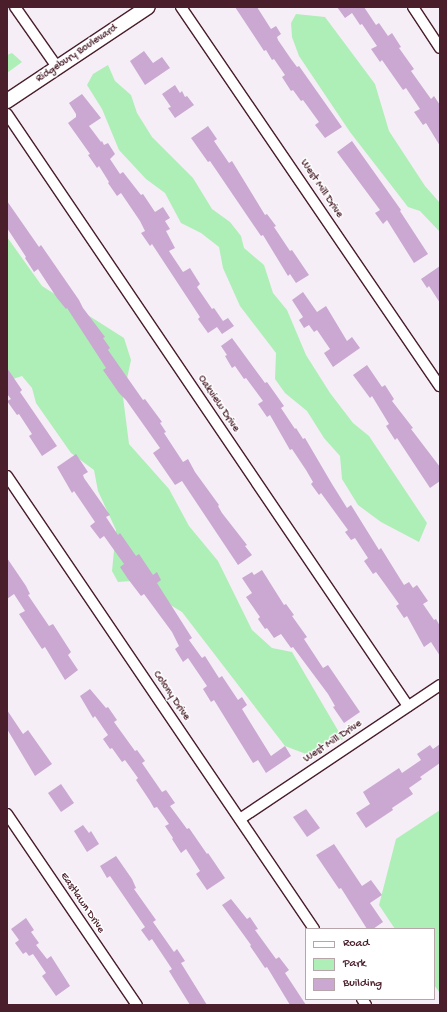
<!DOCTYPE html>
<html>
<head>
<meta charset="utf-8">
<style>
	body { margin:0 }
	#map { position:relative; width:447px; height:1012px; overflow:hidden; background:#f5eef6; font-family:"Gochi Hand",sans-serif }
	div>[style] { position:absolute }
	.green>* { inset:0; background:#aeeeb7 }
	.building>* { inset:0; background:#cba8d2 }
	.roads { filter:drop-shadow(1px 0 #4a1f2b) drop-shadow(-1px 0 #4a1f2b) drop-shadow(0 1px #4a1f2b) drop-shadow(0 -1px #4a1f2b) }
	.street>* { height:10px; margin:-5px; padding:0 5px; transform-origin:5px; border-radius:5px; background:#fff }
	.secondary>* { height:14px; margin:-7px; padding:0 7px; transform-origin:7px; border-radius:7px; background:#fff }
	span { translate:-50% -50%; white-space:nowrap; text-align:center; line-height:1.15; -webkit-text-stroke:3px #fff; paint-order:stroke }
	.street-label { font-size:11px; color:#4a1f2b }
	.frame { position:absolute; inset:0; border:8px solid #4a1f2b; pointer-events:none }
	.legend { position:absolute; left:305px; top:928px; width:130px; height:72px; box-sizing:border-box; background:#fff; border:1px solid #b7a5aa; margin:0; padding:5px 7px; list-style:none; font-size:12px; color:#4a1f2b }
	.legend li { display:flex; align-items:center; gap:8px; height:20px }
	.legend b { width:20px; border:1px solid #b7a5aa }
</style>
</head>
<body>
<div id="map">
	<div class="green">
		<i style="clip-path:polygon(296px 14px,325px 17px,375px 84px,389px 131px,425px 186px,440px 203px,440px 232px,420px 211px,408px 207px,350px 132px,299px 56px,292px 37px,291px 23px)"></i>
		<i style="clip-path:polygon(12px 53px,22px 62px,7px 73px,7px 55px)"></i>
		<i style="clip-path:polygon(108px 65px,115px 81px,131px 95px,137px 113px,152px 137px,193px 178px,212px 209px,230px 222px,241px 236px,244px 248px,264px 265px,273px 293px,287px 310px,306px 355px,330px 393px,353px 423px,369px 436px,427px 523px,419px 542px,381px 522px,358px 505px,342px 479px,340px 456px,324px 438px,307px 411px,285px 393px,275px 379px,276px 353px,240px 306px,223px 268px,219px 247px,201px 233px,181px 223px,165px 193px,146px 179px,119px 150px,102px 109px,87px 85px,93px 74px)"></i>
		<i style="clip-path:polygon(7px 237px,42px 286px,124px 338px,131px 360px,123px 397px,129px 444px,169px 489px,189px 526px,218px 561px,252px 630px,272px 648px,292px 652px,343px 739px,306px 754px,285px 746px,182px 612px,131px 581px,118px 582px,112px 571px,116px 530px,98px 491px,94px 470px,71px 453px,36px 403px,32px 388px,22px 376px,7px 381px)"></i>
		<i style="clip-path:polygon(440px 810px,440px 993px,434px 985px,434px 929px,395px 929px,379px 905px,396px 839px)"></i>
	</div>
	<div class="building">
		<i style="clip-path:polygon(235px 7px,257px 7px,271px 29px,276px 26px,281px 34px,277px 37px,278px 40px,291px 59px,297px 67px,299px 66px,342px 127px,325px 138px,315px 125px,319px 122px,303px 100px,301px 101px,293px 90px,291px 91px,282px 77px,285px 75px,274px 59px,272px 60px,266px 50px,264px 51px)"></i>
		<i style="clip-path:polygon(337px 7px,364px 7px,376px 25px,379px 23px,388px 36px,392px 33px,401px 47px,399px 48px,414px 69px,411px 71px,431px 99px,434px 96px,440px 105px,440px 146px,426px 123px,423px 125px,414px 112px,420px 109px,406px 88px,403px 90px,382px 60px,380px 62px,371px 49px,377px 46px,362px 24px,360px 25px,352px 13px,345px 18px)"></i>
		<i style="clip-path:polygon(144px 51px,153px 63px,162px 57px,170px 68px,145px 85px,130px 61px)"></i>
		<i style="clip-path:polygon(175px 85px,180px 93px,182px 91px,185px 97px,187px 96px,194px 105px,175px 118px,168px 108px,171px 107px,162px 94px)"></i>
		<i style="clip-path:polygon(82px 94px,101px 118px,89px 126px,101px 142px,102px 141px,104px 145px,108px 143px,115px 154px,110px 159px,120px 174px,123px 172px,141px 195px,143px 194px,155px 212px,163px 207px,170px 218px,165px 221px,170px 229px,166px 231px,175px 248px,169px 251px,183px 272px,190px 268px,200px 284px,197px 287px,212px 309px,214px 308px,223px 321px,228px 318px,234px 326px,222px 334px,217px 327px,208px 333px,198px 319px,200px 317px,152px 244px,150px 246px,141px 233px,145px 231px,140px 221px,121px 193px,117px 196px,108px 183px,109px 182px,99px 166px,97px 168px,88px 155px,90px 154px,68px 123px,76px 117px,76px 114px,69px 103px)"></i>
		<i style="clip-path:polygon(208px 126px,217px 139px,214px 141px,229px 163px,232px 161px,265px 215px,267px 214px,276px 226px,274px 227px,290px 251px,292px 250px,309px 275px,296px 283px,290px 274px,288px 276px,263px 235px,261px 236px,210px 161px,208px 162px,191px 138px)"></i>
		<i style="clip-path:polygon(352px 141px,401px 210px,400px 211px,428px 254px,414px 263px,387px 220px,383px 224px,375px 213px,380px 210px,337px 152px)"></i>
		<i style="clip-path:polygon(7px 201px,39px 247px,41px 245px,79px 300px,83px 308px,105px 337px,103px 338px,110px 348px,108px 350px,143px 400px,145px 399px,162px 422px,160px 423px,166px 432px,164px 433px,183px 462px,188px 459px,195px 472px,219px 505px,218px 506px,222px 513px,247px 545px,245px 546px,252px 555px,238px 565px,182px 481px,175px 485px,153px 453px,160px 448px,126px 400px,119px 393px,103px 370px,106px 368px,67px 308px,66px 309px,57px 298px,38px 269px,34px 272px,25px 258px,26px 257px,7px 228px)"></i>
		<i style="clip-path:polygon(440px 266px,440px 303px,429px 286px,427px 288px,421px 279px)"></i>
		<i style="clip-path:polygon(303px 292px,317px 312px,326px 306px,347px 341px,352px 337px,360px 348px,333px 367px,324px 353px,330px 349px,317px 330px,314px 332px,309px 325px,304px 328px,299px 320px,303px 317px,292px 300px)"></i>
		<i style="clip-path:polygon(232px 338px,265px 383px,267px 382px,284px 406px,281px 408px,295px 429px,296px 428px,303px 439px,305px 438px,332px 484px,347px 508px,351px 505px,379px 550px,381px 548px,404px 585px,409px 582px,413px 588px,417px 585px,428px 601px,423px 604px,434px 620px,436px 619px,440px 626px,440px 656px,431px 642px,424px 647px,407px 616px,404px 618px,396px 606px,399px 604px,384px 583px,376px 572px,373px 574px,364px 561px,368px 558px,355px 538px,351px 540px,345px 532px,348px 530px,321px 493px,319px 495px,311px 484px,313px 482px,306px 470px,292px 449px,290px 450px,270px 415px,267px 417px,258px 404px,263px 401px,246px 378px,244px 379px,235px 366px,232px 368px,225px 356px,227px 355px,221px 346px)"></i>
		<i style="clip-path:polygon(367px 365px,382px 387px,385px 385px,394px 399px,392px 401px,413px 428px,411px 429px,440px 467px,440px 481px,430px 488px,397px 438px,395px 440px,386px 426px,389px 424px,372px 396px,370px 398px,353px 375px)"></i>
		<i style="clip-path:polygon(7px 368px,22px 390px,20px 392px,57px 446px,42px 456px,29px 436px,32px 434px,19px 414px,17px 415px,7px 401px,11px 399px,7px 394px)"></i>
		<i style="clip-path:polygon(76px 454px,88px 472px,83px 475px,84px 478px,110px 515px,106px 517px,118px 535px,120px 533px,136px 556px,139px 554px,153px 575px,157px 572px,161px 580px,157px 583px,192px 638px,189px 640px,202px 658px,205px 656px,219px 678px,222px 676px,238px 700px,242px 697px,247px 705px,242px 709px,271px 756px,285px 746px,291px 756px,266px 773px,258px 760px,253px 763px,214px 700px,211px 702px,203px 689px,207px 686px,188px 658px,183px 662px,175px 649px,179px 646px,172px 632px,144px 594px,141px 596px,128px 579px,120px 567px,124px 564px,104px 536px,100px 539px,90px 526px,95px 522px,74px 491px,72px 493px,57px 467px)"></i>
		<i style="clip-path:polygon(7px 558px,26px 586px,30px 594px,28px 595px,49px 626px,53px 624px,71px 652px,68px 655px,78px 670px,65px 680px,45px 647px,42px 649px,19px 614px,25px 611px,14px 594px,7px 599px)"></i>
		<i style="clip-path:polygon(262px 570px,284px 605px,286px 604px,294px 615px,292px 616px,307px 637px,304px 639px,323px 668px,328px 665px,360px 712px,344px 723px,333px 707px,335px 706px,328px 694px,293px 647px,291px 648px,281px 634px,274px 638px,267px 628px,265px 629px,258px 619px,260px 617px,246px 597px,252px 593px,242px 578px,252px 572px,254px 575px)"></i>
		<i style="clip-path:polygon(90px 689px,106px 708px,108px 707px,117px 720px,114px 722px,135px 751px,137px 750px,145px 761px,142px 763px,162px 792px,166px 790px,175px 803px,170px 806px,187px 829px,189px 828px,207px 854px,208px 853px,225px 878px,207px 890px,196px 874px,200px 871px,186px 849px,181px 853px,172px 839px,173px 838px,165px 826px,169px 824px,157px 807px,154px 808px,150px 801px,136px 780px,138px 778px,125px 760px,122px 762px,112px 748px,110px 749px,103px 739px,108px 735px,95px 716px,93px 718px,80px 696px)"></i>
		<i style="clip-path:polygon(7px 710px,23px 734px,28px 730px,52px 764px,35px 776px,7px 729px)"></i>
		<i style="clip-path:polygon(440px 744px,440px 763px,420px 777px,422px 779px,409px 788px,413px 794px,392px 808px,393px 810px,366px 828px,356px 813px,370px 804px,363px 792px,399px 768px,402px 773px,421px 760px,417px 754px,430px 745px,433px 749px)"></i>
		<i style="clip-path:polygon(61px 784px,74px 803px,61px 812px,48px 793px)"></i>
		<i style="clip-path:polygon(306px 809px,320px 828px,307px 837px,293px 817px)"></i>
		<i style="clip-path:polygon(83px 825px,89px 833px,91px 831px,99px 844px,87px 852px,74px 831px)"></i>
		<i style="clip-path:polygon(334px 844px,362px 886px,371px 880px,382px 895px,370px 903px,383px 922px,373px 929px,367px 929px,341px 888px,339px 889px,316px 855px)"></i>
		<i style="clip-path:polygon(116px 856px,132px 879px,136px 888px,134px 889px,156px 920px,153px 922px,174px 952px,177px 949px,185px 961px,181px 963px,207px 1005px,190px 1005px,169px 971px,172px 969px,152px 939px,149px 941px,141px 930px,145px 927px,110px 876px,107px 878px,100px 866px)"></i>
		<i style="clip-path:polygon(231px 899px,247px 919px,250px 917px,258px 929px,255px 930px,276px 959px,279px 957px,289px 970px,285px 973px,306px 1005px,290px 1005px,267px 967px,265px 968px,250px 946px,251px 945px,222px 905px)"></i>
		<i style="clip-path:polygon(26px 918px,34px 930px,31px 932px,39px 943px,36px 945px,47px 959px,51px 956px,70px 986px,56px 996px,42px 976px,46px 973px,33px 954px,29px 956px,26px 952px,23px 954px,15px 943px,19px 940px,11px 929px)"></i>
	</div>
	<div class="roads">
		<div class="street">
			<i style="left:15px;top:7px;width:73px;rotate:55deg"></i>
			<i style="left:181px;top:7px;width:459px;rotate:55.7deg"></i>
			<i style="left:413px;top:7px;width:49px;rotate:56.6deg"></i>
			<i style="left:7px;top:114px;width:715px;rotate:55.89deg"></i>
			<i style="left:7px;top:476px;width:547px;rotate:55.87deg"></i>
			<i style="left:7px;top:814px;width:231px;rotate:55.8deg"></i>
			<i style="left:240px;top:819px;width:241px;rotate:-33.8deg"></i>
			<i style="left:362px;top:999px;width:7px;rotate:56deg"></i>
		</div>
		<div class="secondary">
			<i style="left:7px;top:101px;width:169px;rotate:-33.7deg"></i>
		</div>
	</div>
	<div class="street-label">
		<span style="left:77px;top:54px;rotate:-34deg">Ridgebury Boulevard</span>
		<span style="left:321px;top:189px;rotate:56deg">West Mill Drive</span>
		<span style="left:218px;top:404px;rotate:56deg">Oakview Drive</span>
		<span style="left:171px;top:696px;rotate:56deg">Colony Drive</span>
		<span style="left:333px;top:742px;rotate:-34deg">West Mill Drive</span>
		<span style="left:82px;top:903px;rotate:56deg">Eastlawn Drive</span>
	</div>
	<div class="frame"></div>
	<ul class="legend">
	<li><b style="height:5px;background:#fff"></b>Road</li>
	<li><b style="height:11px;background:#aeeeb7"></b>Park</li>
	<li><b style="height:11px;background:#cba8d2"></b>Building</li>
	</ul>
</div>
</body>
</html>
